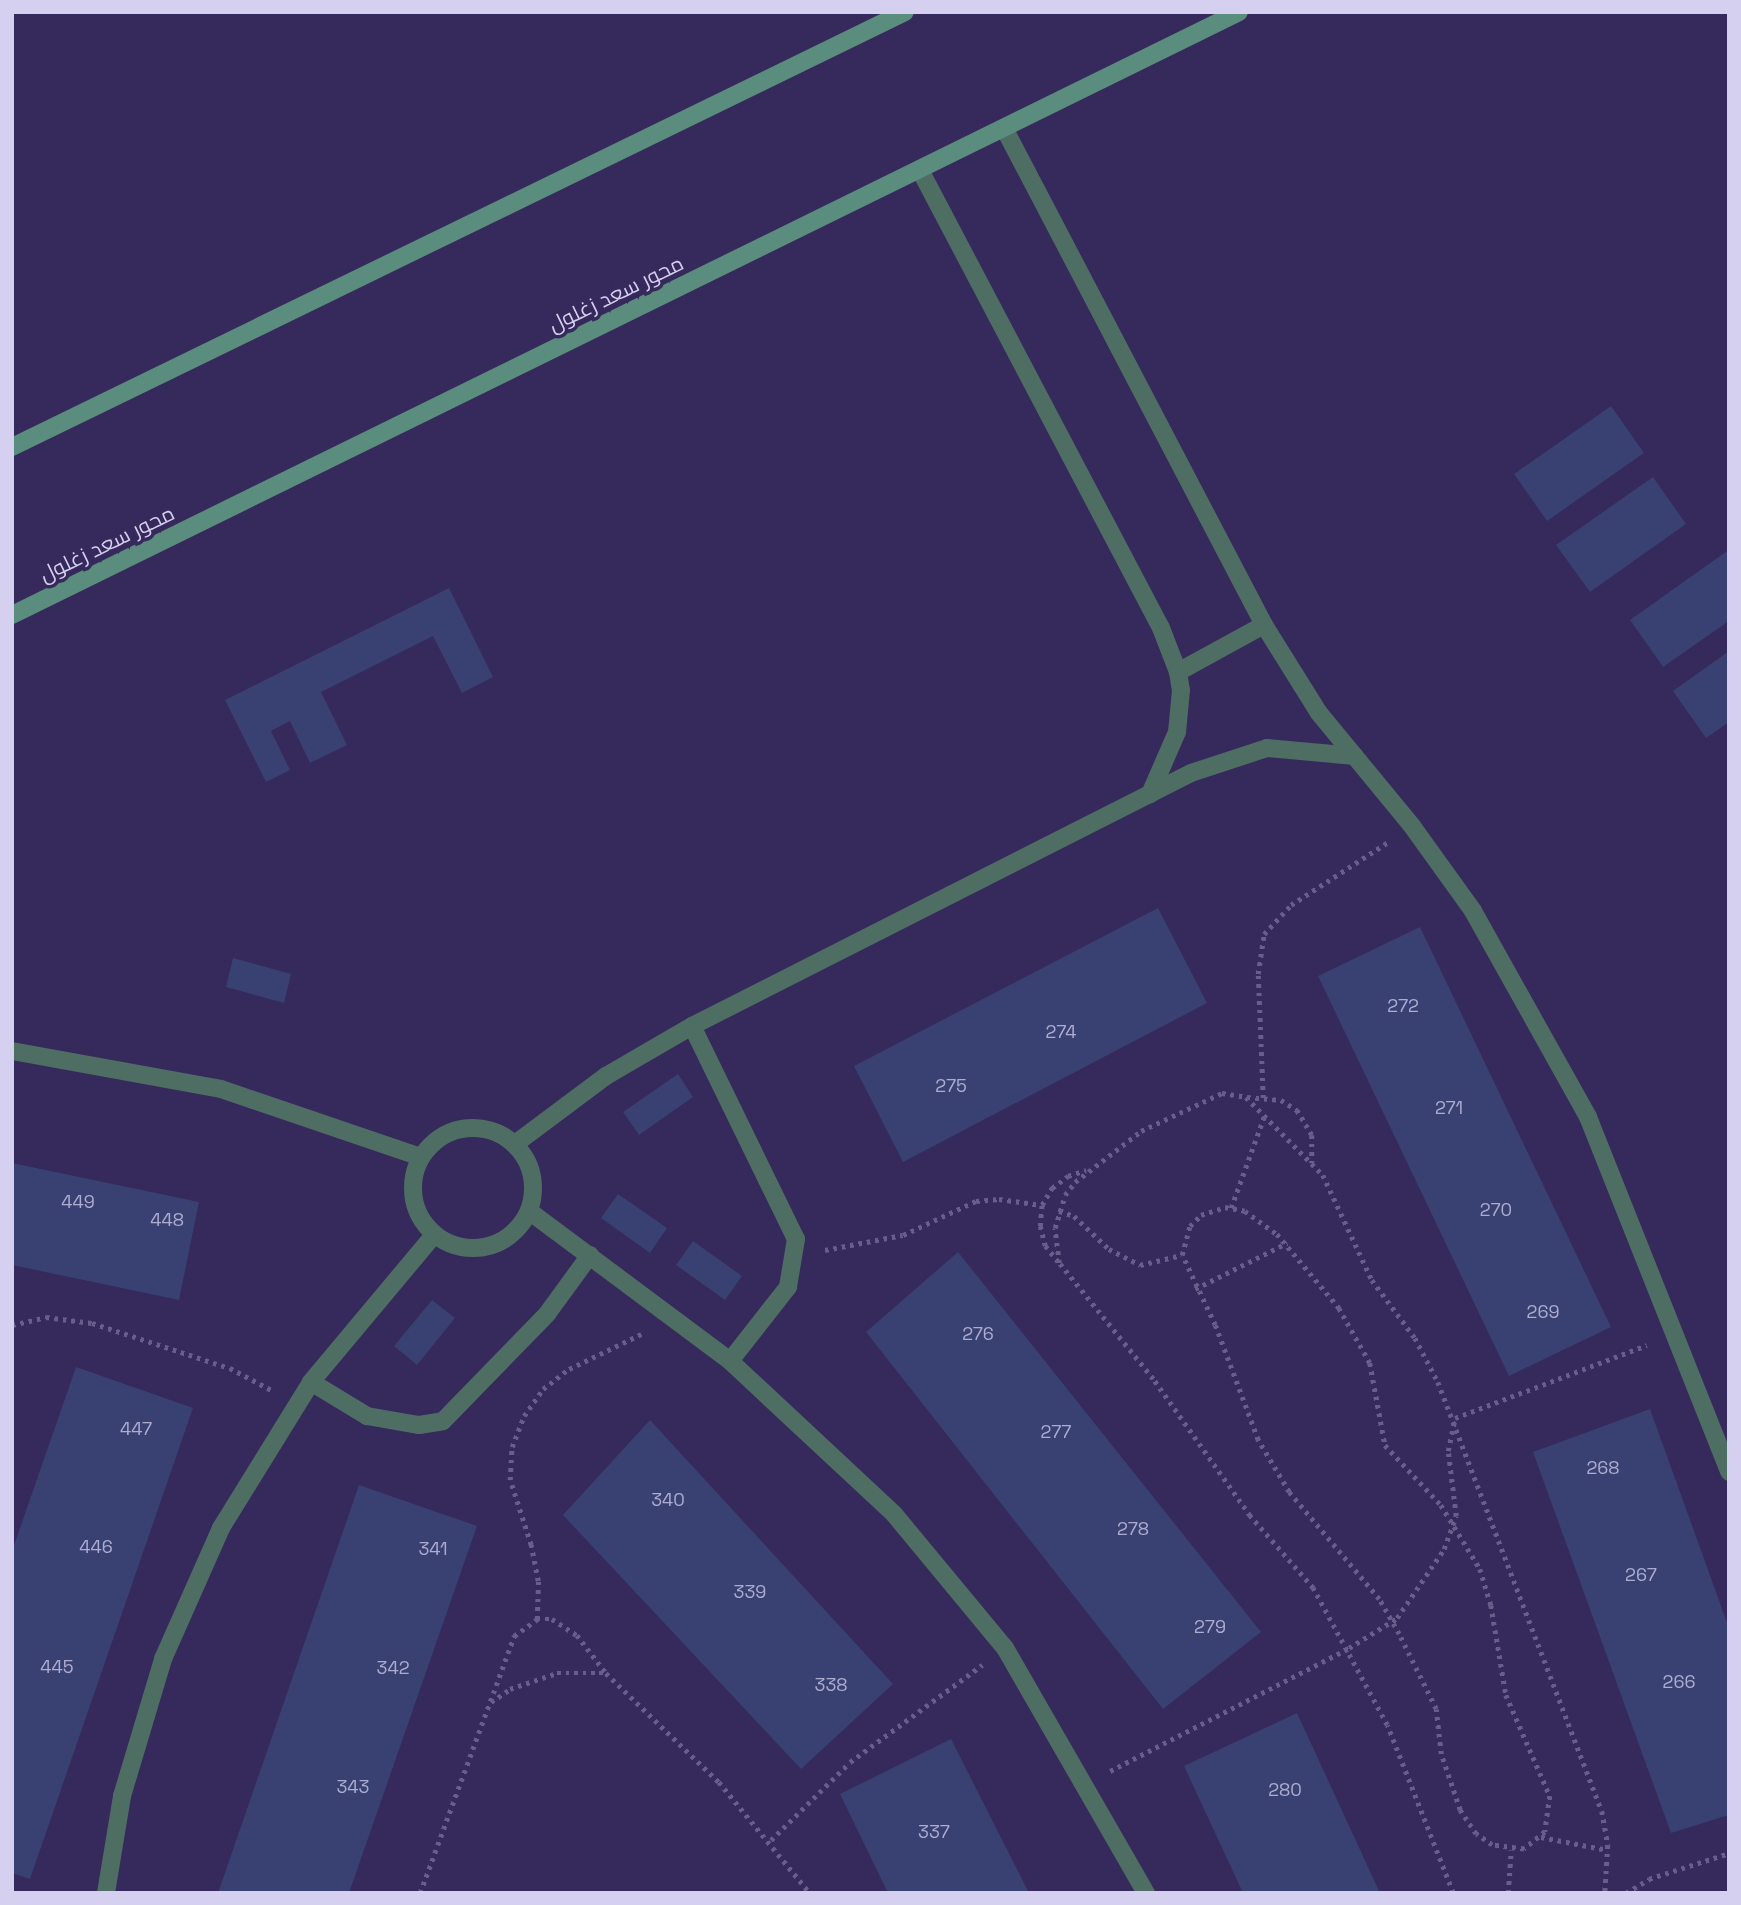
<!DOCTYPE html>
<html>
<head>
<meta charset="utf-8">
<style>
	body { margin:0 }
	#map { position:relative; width:1741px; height:1905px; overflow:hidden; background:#36295c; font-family:"Space Grotesk",Cairo,sans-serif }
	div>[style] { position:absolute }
	.building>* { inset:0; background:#384171 }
	.path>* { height:4.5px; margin-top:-2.25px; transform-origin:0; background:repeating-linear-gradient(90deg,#685e8b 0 3.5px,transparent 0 8.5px) }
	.service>* { height:18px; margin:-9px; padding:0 9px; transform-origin:9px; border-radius:9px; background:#4e6d63 }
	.minor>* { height:18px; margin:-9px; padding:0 9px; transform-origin:9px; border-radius:9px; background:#4e6d63 }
	.minor>.ring { margin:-9px; padding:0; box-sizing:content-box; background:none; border:18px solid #4e6d63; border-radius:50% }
	.secondary>* { height:18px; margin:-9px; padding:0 9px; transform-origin:9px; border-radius:9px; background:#5a8d7d }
	.path-bridge>* { height:4.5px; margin-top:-2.25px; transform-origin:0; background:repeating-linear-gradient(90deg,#685e8b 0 3.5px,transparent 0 8.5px) }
	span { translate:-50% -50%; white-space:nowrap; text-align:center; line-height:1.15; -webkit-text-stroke:7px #36295c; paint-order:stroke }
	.number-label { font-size:18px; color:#aeacd0 }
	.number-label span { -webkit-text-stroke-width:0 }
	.street-label { font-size:21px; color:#d5d0f0 }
	.frame { position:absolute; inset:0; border:14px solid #d5d0f0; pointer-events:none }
</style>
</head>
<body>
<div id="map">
	<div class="building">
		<i style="clip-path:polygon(1611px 406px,1644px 453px,1547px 521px,1514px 474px)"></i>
		<i style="clip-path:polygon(1653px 477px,1686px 524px,1590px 592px,1556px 545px)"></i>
		<i style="clip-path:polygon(1727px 551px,1729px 621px,1663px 667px,1630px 620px)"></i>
		<i style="clip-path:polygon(449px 588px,493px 677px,462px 693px,433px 636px,321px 692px,347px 745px,310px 763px,290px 721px,271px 731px,290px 770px,266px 782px,225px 700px)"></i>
		<i style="clip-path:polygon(1729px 651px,1729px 722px,1706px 738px,1673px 691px)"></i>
		<i style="clip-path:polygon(1158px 908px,1207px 1003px,903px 1162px,854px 1066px)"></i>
		<i style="clip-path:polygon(1420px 927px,1611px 1327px,1509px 1376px,1318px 976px)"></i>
		<i style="clip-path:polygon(233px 958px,291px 974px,284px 1003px,226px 987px)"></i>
		<i style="clip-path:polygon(678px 1074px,693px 1097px,639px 1135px,623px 1112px)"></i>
		<i style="clip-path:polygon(12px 1163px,199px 1202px,179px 1300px,12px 1265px)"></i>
		<i style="clip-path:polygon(618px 1194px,667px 1228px,650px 1253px,601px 1218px)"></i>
		<i style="clip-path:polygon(693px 1241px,742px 1276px,725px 1300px,676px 1265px)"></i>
		<i style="clip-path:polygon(958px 1252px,1261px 1632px,1163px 1709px,866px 1332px)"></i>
		<i style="clip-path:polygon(432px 1300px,455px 1318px,417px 1365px,394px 1346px)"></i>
		<i style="clip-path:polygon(76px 1367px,193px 1408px,30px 1879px,12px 1873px,12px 1551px)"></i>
		<i style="clip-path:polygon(1650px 1409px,1729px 1628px,1729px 1815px,1671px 1833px,1533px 1452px)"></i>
		<i style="clip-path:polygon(650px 1420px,893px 1684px,801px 1769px,563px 1515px)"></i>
		<i style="clip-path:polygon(359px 1485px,477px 1526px,349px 1893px,218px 1893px)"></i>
		<i style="clip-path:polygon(1297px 1713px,1380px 1893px,1243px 1893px,1184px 1766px)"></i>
		<i style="clip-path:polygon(951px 1739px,1029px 1893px,888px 1893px,840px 1794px)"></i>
	</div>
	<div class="path">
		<i style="left:1247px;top:1097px;width:34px;rotate:5deg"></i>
		<i style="left:1281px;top:1100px;width:19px;rotate:32deg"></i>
		<i style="left:1297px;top:1110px;width:29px;rotate:59deg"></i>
		<i style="left:1312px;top:1135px;width:28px;rotate:90deg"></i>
		<i style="left:1263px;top:1098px;width:124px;rotate:-92.3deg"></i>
		<i style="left:1258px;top:974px;width:40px;rotate:-81.5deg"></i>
		<i style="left:1264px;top:934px;width:40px;rotate:-47deg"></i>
		<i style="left:1291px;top:905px;width:116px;rotate:-33deg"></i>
		<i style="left:1225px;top:1207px;width:20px;rotate:11deg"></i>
		<i style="left:1245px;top:1211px;width:39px;rotate:36deg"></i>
		<i style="left:1277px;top:1234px;width:97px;rotate:50deg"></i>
		<i style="left:1339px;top:1308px;width:63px;rotate:60.6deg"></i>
		<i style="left:1370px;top:1363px;width:83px;rotate:79.6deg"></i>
		<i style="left:1385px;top:1445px;width:82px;rotate:47deg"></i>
		<i style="left:1441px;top:1505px;width:75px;rotate:58.6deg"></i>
		<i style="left:1480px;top:1569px;width:38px;rotate:73deg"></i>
		<i style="left:1491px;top:1605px;width:91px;rotate:80.5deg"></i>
		<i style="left:1506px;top:1695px;width:110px;rotate:66.5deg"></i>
		<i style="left:1550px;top:1796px;width:36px;rotate:98deg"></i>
		<i style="left:1545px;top:1832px;width:27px;rotate:141deg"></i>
		<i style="left:1524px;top:1849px;width:32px;rotate:-173deg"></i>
		<i style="left:1492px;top:1845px;width:19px;rotate:-145deg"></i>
		<i style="left:1476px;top:1834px;width:29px;rotate:-124deg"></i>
		<i style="left:1460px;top:1810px;width:59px;rotate:-108.7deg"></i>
		<i style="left:1441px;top:1754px;width:45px;rotate:-96.3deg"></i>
		<i style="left:1436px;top:1709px;width:84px;rotate:-116.3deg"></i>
		<i style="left:1399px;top:1634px;width:40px;rotate:-119.7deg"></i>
		<i style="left:1379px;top:1599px;width:140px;rotate:-130.1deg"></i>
		<i style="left:1289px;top:1492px;width:61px;rotate:-120.8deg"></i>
		<i style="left:1258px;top:1440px;width:123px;rotate:-110.5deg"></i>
		<i style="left:1215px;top:1325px;width:77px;rotate:-115.2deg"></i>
		<i style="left:1182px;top:1255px;width:30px;rotate:-75deg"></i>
		<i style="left:1190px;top:1226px;width:16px;rotate:-45deg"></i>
		<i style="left:1201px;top:1215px;width:25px;rotate:-18deg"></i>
		<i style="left:1231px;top:1208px;width:97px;rotate:-70.1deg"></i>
		<i style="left:1059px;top:1211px;width:16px;rotate:18deg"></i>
		<i style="left:1074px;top:1216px;width:48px;rotate:43.3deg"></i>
		<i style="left:1109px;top:1249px;width:35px;rotate:27deg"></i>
		<i style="left:1140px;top:1265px;width:43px;rotate:-13.4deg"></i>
		<i style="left:825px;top:1250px;width:79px;rotate:-10.9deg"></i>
		<i style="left:903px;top:1235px;width:81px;rotate:-25deg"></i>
		<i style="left:976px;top:1201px;width:23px;rotate:-5deg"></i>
		<i style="left:999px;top:1199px;width:43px;rotate:7.9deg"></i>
		<i style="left:1058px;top:1262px;width:21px;rotate:-129deg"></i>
		<i style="left:1045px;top:1246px;width:21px;rotate:-104deg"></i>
		<i style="left:1040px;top:1226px;width:21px;rotate:-85deg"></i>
		<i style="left:1042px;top:1205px;width:20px;rotate:-60deg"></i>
		<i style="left:1052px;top:1188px;width:20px;rotate:-37deg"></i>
		<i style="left:1068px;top:1176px;width:19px;rotate:-18deg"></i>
		<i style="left:1195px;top:1289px;width:103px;rotate:-26.6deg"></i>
		<i style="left:12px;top:1325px;width:35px;rotate:-13deg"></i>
		<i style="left:46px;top:1317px;width:46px;rotate:7.4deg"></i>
		<i style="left:92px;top:1323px;width:145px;rotate:18.1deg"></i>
		<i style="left:230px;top:1368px;width:49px;rotate:28.1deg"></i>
		<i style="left:1455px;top:1418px;width:205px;rotate:-20.8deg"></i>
		<i style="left:537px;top:1619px;width:38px;rotate:-88deg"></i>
		<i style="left:538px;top:1581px;width:37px;rotate:-101deg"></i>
		<i style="left:531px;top:1545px;width:68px;rotate:-107.9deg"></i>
		<i style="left:510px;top:1480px;width:33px;rotate:-87deg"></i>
		<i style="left:512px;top:1447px;width:33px;rotate:-69deg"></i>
		<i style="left:524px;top:1416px;width:33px;rotate:-55deg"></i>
		<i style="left:543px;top:1389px;width:33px;rotate:-38deg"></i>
		<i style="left:569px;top:1369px;width:82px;rotate:-25.9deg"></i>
		<i style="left:491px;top:1702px;width:23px;rotate:-34deg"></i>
		<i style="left:510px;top:1689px;width:50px;rotate:-18.8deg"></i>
		<i style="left:557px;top:1673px;width:49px"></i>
		<i style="left:1110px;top:1771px;width:269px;rotate:-27.2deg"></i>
		<i style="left:1541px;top:1837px;width:68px;rotate:11deg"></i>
		<i style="left:771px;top:1840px;width:111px;rotate:-44.6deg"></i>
		<i style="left:850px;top:1762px;width:164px;rotate:-36.3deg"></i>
		<i style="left:420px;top:1893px;width:274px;rotate:-69.9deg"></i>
		<i style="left:514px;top:1636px;width:29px;rotate:-36deg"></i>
		<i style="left:537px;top:1619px;width:15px"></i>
		<i style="left:552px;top:1619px;width:30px;rotate:33deg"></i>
		<i style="left:577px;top:1635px;width:48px;rotate:52.7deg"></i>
		<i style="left:606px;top:1673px;width:157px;rotate:44deg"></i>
		<i style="left:719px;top:1782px;width:144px;rotate:50.7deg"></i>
		<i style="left:1453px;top:1893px;width:180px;rotate:-111.4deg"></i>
		<i style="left:1387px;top:1725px;width:156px;rotate:-118.4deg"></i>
		<i style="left:1313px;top:1588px;width:96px;rotate:-131.2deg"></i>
		<i style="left:1250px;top:1516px;width:168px;rotate:-125.3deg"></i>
		<i style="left:1153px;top:1379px;width:149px;rotate:-129deg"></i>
		<i style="left:1059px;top:1263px;width:35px;rotate:-97deg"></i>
		<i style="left:1055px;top:1228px;width:34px;rotate:-73deg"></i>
		<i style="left:1065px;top:1195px;width:16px;rotate:-52deg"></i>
		<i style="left:1075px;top:1182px;width:83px;rotate:-37.7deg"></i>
		<i style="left:1141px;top:1131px;width:89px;rotate:-25.1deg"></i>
		<i style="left:1222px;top:1093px;width:24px;rotate:9deg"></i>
		<i style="left:1246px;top:1097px;width:110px;rotate:45.4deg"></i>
		<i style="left:1323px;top:1175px;width:116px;rotate:65deg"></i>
		<i style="left:1372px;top:1280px;width:72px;rotate:53.4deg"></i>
		<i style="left:1415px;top:1338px;width:50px;rotate:62.4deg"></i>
		<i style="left:1438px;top:1382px;width:459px;rotate:69.1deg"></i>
		<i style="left:1602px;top:1811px;width:35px;rotate:80deg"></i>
		<i style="left:1608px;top:1845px;width:48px;rotate:93.6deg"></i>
		<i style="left:1508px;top:1893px;width:43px;rotate:-86deg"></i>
		<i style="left:1626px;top:1893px;width:27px;rotate:-31deg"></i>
		<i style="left:1649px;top:1879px;width:84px;rotate:-18deg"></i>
	</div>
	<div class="service">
		<i style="left:692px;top:1026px;width:237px;rotate:64deg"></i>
		<i style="left:796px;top:1239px;width:49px;rotate:99.5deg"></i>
		<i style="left:788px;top:1287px;width:94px;rotate:128.1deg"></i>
		<i style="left:311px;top:1382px;width:66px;rotate:31.3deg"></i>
		<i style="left:367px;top:1416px;width:53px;rotate:9.8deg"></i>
		<i style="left:419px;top:1425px;width:24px;rotate:-9deg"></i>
		<i style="left:443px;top:1421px;width:149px;rotate:-45.8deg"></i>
		<i style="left:547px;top:1314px;width:73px;rotate:-53.9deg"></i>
	</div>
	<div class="minor">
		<i style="left:1004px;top:128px;width:561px;rotate:62.38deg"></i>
		<i style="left:1264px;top:625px;width:104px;rotate:58deg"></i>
		<i style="left:1319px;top:713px;width:146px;rotate:50.5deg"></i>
		<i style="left:1412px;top:826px;width:105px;rotate:54.3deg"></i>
		<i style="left:1473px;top:911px;width:236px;rotate:60.8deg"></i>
		<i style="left:1588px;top:1117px;width:382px;rotate:68.3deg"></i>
		<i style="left:920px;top:170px;width:518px;rotate:62.25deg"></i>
		<i style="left:1161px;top:628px;width:47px;rotate:68.9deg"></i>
		<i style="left:1178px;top:672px;width:18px;rotate:81deg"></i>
		<i style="left:1181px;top:690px;width:42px;rotate:95.4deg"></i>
		<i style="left:1177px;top:732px;width:68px;rotate:113.5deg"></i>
		<i style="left:1178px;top:672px;width:98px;rotate:-28.7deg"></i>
		<i style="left:12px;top:1051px;width:212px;rotate:10.3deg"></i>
		<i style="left:221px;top:1089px;width:211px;rotate:18.8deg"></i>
		<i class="ring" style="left:413px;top:1128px;width:102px;height:102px"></i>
		<i style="left:515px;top:1144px;width:114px;rotate:-36.8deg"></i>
		<i style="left:606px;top:1076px;width:99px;rotate:-30.2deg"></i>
		<i style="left:692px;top:1026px;width:559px;rotate:-26.89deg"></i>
		<i style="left:1191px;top:773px;width:80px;rotate:-18.2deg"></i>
		<i style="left:1267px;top:748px;width:88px;rotate:5.2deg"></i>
		<i style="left:529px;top:1211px;width:251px;rotate:36.7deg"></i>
		<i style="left:730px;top:1361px;width:224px;rotate:43deg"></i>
		<i style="left:894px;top:1514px;width:174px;rotate:50.4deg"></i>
		<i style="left:1005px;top:1648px;width:283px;rotate:60.1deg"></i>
		<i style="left:106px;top:1893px;width:98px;rotate:-80.6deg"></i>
		<i style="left:122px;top:1796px;width:143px;rotate:-73.3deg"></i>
		<i style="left:163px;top:1659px;width:143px;rotate:-66.1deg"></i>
		<i style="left:221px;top:1528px;width:172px;rotate:-58.3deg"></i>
		<i style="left:311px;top:1382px;width:192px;rotate:-50.1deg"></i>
	</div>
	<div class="secondary">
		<i style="left:12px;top:447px;width:993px;rotate:-25.97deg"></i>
		<i style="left:12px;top:615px;width:1367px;rotate:-26.17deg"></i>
	</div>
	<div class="path-bridge">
		<i style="left:1349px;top:1648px;width:57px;rotate:-32deg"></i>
		<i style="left:1397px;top:1618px;width:83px;rotate:-55.7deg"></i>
		<i style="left:1444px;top:1549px;width:35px;rotate:-70deg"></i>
		<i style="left:1456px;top:1516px;width:65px;rotate:-97deg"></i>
		<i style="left:1448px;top:1451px;width:34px;rotate:-78deg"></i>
	</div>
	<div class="number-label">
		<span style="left:1403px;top:1006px">272</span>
		<span style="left:1061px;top:1032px">274</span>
		<span style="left:951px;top:1086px">275</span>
		<span style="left:1449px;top:1108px">271</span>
		<span style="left:78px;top:1202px">449</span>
		<span style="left:1496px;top:1210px">270</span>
		<span style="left:167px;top:1220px">448</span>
		<span style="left:1543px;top:1312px">269</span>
		<span style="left:978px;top:1334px">276</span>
		<span style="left:136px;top:1429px">447</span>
		<span style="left:1056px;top:1432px">277</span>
		<span style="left:1603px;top:1468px">268</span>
		<span style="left:668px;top:1500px">340</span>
		<span style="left:1133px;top:1529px">278</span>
		<span style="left:96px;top:1547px">446</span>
		<span style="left:433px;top:1549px">341</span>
		<span style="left:1641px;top:1575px">267</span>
		<span style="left:750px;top:1592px">339</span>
		<span style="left:1210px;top:1627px">279</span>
		<span style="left:57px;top:1667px">445</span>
		<span style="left:393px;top:1668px">342</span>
		<span style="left:1679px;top:1682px">266</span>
		<span style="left:831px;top:1685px">338</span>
		<span style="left:353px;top:1787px">343</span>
		<span style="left:1285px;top:1790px">280</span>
		<span style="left:934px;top:1832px">337</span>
	</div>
	<div class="street-label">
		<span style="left:616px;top:294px;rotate:-26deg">محور سعد زغلول</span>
		<span style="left:107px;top:544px;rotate:-26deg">محور سعد زغلول</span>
	</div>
	<div class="frame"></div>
</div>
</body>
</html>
